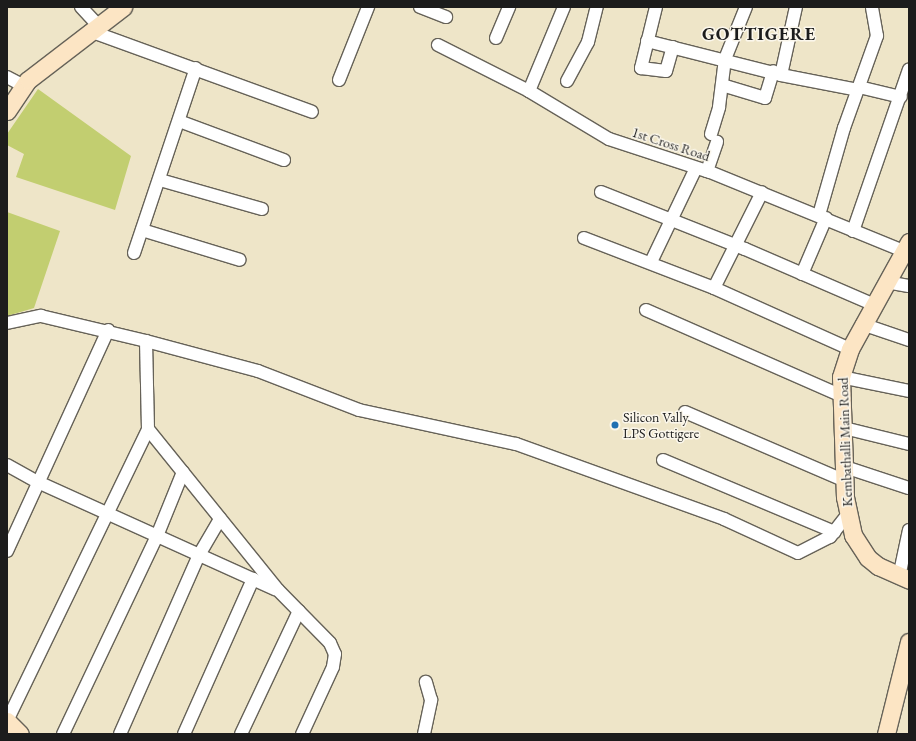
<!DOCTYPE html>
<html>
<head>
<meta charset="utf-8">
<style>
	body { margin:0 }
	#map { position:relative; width:916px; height:741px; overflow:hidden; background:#eee5c8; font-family:"EB Garamond",serif }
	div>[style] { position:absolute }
	.green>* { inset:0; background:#c2ce70 }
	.roads { filter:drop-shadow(1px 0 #666258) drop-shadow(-1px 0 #666258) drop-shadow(0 1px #666258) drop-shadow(0 -1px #666258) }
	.street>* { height:12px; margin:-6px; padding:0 6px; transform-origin:6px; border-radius:6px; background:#fff }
	.secondary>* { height:17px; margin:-8.5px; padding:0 8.5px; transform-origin:8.5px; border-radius:8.5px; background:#fce5c4 }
	.dots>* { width:11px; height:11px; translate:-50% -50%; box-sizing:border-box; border:2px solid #fbf7ec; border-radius:50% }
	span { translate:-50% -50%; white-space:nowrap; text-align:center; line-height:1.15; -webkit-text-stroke:3px #fbf7ec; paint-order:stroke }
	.street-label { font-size:14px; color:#1c1c1c }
	.poi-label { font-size:14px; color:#1c1c1c }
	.left { translate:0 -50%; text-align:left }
	.district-label { font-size:18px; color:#1c1c1c; font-weight:700; letter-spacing:1px }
	.frame { position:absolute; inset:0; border:8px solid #1c1c1c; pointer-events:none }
</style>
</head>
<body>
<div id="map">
	<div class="green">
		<i style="clip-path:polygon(38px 89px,131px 156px,115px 210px,16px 177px,24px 154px,7px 145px,7px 134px)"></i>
		<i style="clip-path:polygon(7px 212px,60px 231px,34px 308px,7px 316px)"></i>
	</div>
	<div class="roads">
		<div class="street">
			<i style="left:81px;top:7px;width:25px;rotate:47deg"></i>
			<i style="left:420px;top:7px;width:28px;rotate:21deg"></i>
			<i style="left:656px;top:7px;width:63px;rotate:103.8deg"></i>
			<i style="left:641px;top:68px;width:25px;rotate:7deg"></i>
			<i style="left:666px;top:71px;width:25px;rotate:-74deg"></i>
			<i style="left:90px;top:31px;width:236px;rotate:20deg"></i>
			<i style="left:496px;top:38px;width:34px;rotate:-67deg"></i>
			<i style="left:647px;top:41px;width:138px;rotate:14.2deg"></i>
			<i style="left:781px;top:75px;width:70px;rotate:-77.6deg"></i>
			<i style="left:438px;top:45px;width:102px;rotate:26.8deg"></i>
			<i style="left:529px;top:91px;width:93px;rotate:31deg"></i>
			<i style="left:609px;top:139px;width:106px;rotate:18.1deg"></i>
			<i style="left:710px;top:172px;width:209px;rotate:22.2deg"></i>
			<i style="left:781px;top:75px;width:78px;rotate:11deg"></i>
			<i style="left:7px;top:77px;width:19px;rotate:28deg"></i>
			<i style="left:339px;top:80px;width:79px;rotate:-68.3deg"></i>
			<i style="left:567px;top:81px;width:44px;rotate:-61.7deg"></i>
			<i style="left:588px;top:42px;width:36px;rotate:-76deg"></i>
			<i style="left:722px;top:85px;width:45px;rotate:16.8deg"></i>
			<i style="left:765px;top:98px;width:28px;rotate:-73deg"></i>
			<i style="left:859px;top:87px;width:43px;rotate:13.4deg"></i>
			<i style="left:529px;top:91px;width:91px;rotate:-67.4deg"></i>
			<i style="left:179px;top:121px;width:112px;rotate:20.4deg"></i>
			<i style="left:711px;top:134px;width:28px;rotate:-73deg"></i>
			<i style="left:719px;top:107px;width:48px;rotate:-82.9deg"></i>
			<i style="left:725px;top:59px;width:56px;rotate:-68deg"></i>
			<i style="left:707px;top:171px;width:31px;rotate:-71deg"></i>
			<i style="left:160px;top:180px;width:106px;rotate:15.9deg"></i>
			<i style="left:601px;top:192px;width:155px;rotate:21.6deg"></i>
			<i style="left:745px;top:249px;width:138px;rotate:23.4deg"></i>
			<i style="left:819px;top:215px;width:91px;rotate:-74deg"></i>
			<i style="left:844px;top:128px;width:98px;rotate:-70.3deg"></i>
			<i style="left:877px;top:36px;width:29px;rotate:-100deg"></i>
			<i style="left:142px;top:230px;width:102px;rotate:17deg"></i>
			<i style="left:853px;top:231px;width:171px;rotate:-70.9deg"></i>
			<i style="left:584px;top:238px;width:139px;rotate:21deg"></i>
			<i style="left:714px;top:288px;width:149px;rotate:24.2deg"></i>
			<i style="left:134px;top:253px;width:195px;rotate:-71.5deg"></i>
			<i style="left:651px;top:262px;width:104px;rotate:-64.4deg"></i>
			<i style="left:802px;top:274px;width:61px;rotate:-66.8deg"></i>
			<i style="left:886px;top:282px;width:23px;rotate:10deg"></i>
			<i style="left:714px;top:288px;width:107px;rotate:-63.4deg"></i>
			<i style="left:646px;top:310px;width:214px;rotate:23.7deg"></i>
			<i style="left:7px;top:323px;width:35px;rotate:-12deg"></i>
			<i style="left:41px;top:316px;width:108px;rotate:13.4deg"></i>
			<i style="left:146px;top:341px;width:88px;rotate:88.7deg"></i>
			<i style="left:148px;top:429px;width:207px;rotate:51.1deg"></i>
			<i style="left:278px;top:590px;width:74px;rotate:45.5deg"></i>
			<i style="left:330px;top:643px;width:12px;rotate:66deg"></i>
			<i style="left:335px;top:654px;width:13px;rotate:99deg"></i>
			<i style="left:333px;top:667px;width:74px;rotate:114.8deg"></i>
			<i style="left:862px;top:324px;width:50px;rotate:18.8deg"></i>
			<i style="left:146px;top:341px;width:116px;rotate:15deg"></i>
			<i style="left:258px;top:371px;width:108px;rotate:21.1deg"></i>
			<i style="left:359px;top:410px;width:161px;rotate:12.2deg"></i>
			<i style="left:516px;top:444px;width:221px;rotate:19.8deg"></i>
			<i style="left:724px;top:519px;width:81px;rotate:24.7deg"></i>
			<i style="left:798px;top:553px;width:36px;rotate:-27deg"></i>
			<i style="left:830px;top:537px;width:28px;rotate:-52deg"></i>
			<i style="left:841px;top:377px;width:69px;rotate:11.6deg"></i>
			<i style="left:685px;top:412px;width:174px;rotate:23.3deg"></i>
			<i style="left:844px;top:428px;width:67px;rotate:13.8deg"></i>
			<i style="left:663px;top:460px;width:186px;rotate:22.8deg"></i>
			<i style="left:7px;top:465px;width:38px;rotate:29deg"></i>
			<i style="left:40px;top:483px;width:258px;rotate:24.3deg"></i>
			<i style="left:845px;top:467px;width:67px;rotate:18.2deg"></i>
			<i style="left:7px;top:551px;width:243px;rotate:-65.4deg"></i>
			<i style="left:899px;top:577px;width:48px;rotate:-78deg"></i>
			<i style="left:7px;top:721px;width:324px;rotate:-64.2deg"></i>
			<i style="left:63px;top:734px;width:219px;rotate:-64.6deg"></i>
			<i style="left:157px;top:536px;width:69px;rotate:-67.9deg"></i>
			<i style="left:120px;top:734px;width:196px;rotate:-66.2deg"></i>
			<i style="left:199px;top:555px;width:42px;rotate:-59.7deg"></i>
			<i style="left:184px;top:734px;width:170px;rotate:-66deg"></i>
			<i style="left:241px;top:734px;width:136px;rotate:-64.8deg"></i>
			<i style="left:424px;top:734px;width:35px;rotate:-78deg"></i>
			<i style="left:431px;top:700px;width:19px;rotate:-106deg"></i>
		</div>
		<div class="secondary">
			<i style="left:7px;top:111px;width:37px;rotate:-56deg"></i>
			<i style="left:28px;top:80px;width:120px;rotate:-37.5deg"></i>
			<i style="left:909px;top:242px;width:122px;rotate:118.9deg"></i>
			<i style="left:850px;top:349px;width:29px;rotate:108deg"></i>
			<i style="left:841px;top:377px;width:120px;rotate:88.1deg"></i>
			<i style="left:845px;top:497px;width:39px;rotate:78deg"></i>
			<i style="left:853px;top:535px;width:27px;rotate:57deg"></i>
			<i style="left:868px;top:558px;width:13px;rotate:39deg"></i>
			<i style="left:878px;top:566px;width:34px;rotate:24deg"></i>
			<i style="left:7px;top:721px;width:18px;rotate:45deg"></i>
			<i style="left:886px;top:734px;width:95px;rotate:-76deg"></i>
		</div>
	</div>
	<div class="dots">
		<i style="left:615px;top:425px;background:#1f6fb2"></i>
	</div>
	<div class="street-label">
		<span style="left:671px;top:144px;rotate:18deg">1st Cross Road</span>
		<span style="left:845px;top:442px;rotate:-92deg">Kembathalli Main Road</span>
	</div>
	<div class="poi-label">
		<span class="left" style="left:623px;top:425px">Silicon Vally<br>LPS Gottigere</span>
	</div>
	<div class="district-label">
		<span style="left:759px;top:34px">GOTTIGERE</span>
	</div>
	<div class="frame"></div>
</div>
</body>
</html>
